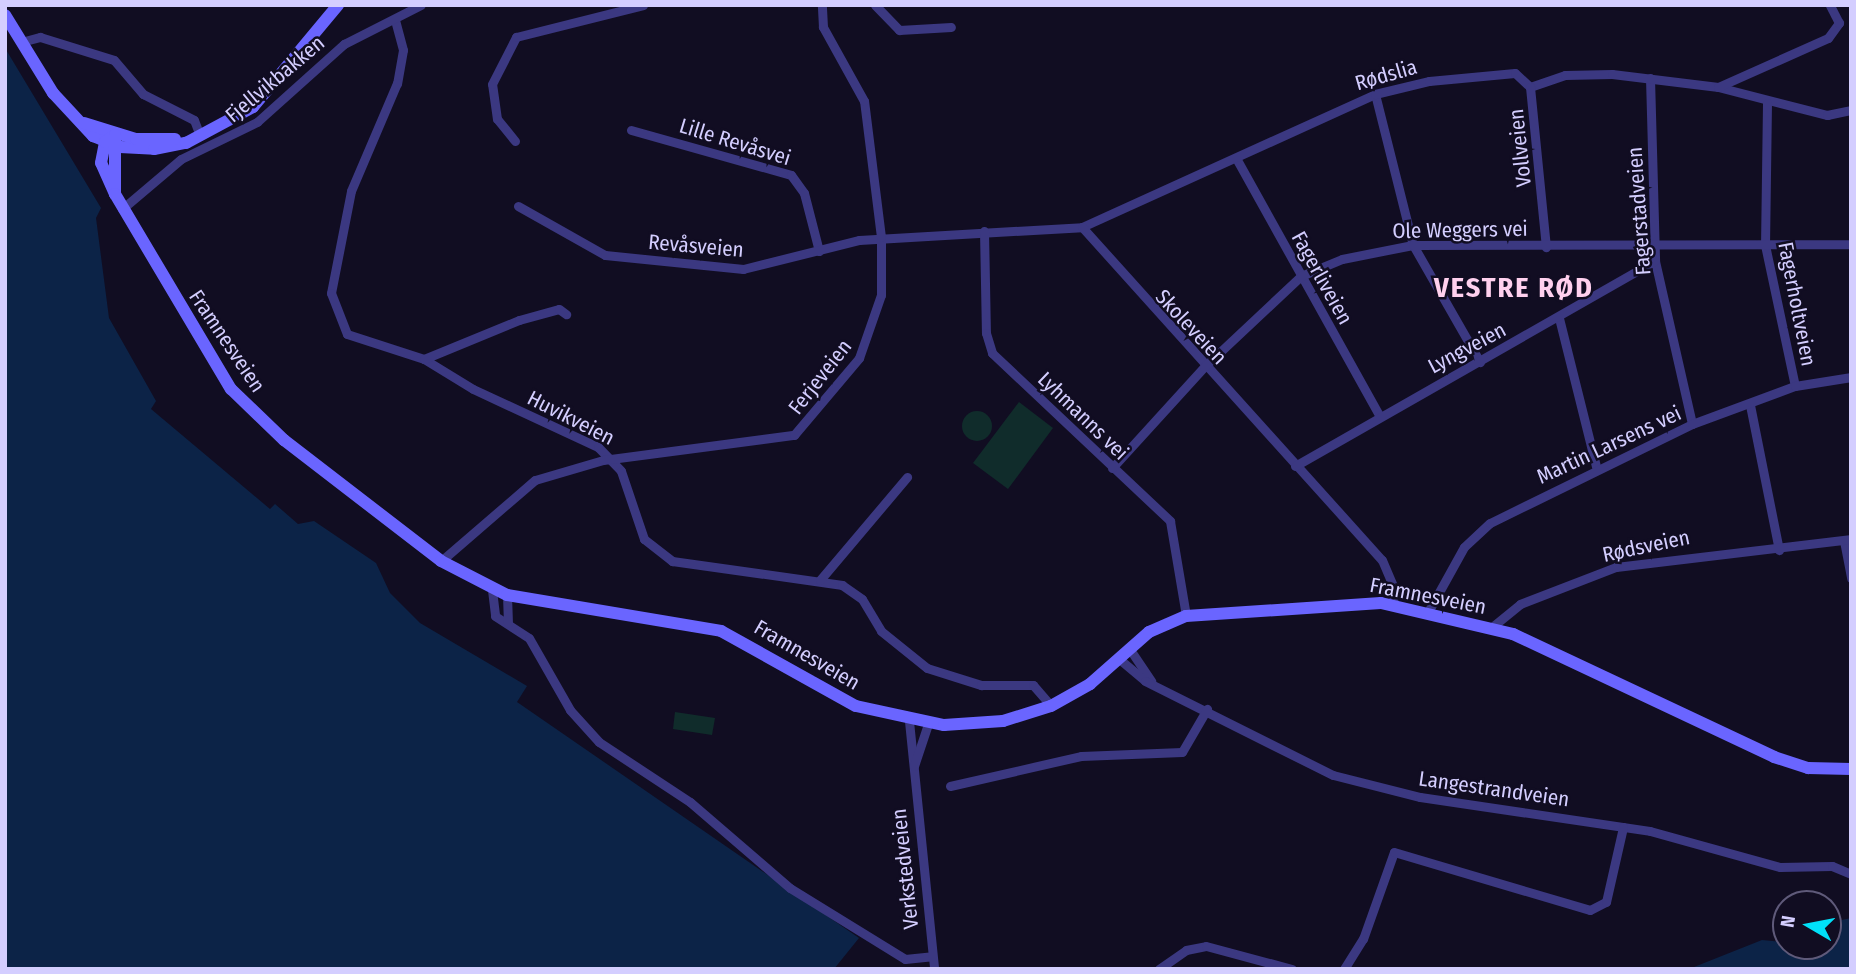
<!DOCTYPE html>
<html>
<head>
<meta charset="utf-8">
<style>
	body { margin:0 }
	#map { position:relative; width:1856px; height:974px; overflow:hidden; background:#110d22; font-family:"Fira Sans Condensed",sans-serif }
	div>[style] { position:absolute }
	.green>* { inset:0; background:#102c2b }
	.round { border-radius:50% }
	.water>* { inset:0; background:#0c2347 }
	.minor>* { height:9px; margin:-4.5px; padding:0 4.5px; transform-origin:4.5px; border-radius:4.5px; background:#3b3881 }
	.secondary>* { height:12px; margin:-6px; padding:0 6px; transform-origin:6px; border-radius:6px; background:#6a65ff }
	span { translate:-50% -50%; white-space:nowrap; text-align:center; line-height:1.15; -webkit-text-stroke:5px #110d22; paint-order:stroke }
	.street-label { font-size:21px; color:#d4ceff }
	.district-label { font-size:28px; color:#ffd0ee; font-weight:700; letter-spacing:2px }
	.frame { position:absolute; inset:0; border:7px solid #d4ceff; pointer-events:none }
	.north { position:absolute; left:1772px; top:890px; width:70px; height:70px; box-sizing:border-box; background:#110d22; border:2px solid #5f5a7a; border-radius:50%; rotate:280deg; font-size:19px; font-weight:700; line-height:28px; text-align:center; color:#d4ceff }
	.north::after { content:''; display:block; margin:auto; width:24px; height:32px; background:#00e0f9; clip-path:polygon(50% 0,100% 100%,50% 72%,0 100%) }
</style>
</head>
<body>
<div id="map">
	<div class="green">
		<i style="clip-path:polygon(1019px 402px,1053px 428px,1008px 489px,973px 463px)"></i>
		<i class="round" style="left:962px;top:411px;width:30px;height:30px"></i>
		<i style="clip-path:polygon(675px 712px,715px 718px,712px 735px,673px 729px)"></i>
	</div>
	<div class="water">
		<i style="clip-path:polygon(5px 48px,101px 208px,96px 218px,109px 318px,156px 401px,151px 409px,270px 509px,275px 504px,298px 524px,314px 521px,376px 563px,390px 593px,420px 623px,527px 686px,517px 702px,859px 938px,834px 969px,5px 969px)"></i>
		<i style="clip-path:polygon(1851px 918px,1851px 969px,1689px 969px,1762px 940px,1828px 946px,1828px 923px)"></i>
	</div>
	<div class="minor">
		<i style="left:875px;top:5px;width:35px;rotate:46deg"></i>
		<i style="left:899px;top:30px;width:52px;rotate:-3.3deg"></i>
		<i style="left:395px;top:20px;width:31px;rotate:75deg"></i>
		<i style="left:403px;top:50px;width:34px;rotate:100deg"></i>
		<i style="left:397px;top:83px;width:117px;rotate:113.1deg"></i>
		<i style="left:351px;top:191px;width:104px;rotate:101.1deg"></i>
		<i style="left:331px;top:293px;width:44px;rotate:68.7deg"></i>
		<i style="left:347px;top:334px;width:81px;rotate:18deg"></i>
		<i style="left:424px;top:359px;width:57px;rotate:31.5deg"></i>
		<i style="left:473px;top:389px;width:138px;rotate:24.9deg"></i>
		<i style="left:598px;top:447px;width:33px;rotate:46deg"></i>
		<i style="left:621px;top:471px;width:72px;rotate:71.3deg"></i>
		<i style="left:644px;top:539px;width:36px;rotate:38deg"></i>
		<i style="left:672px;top:561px;width:172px;rotate:8deg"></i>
		<i style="left:842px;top:585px;width:24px;rotate:35deg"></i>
		<i style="left:862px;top:599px;width:37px;rotate:59deg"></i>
		<i style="left:881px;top:631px;width:59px;rotate:38.8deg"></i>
		<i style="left:927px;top:668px;width:57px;rotate:17.5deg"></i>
		<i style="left:981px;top:685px;width:52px"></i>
		<i style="left:1033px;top:685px;width:28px;rotate:49deg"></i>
		<i style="left:21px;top:42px;width:20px;rotate:-15deg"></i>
		<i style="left:40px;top:37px;width:77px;rotate:17.3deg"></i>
		<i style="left:114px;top:60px;width:45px;rotate:49.5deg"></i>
		<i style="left:143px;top:94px;width:57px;rotate:27deg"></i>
		<i style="left:194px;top:120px;width:17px;rotate:69deg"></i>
		<i style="left:1650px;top:78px;width:183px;rotate:88.4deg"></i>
		<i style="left:1655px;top:261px;width:167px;rotate:77.2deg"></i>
		<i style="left:1530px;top:87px;width:37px;rotate:-19deg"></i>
		<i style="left:1565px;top:75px;width:47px;rotate:-1.2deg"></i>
		<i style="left:1612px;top:74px;width:107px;rotate:7deg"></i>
		<i style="left:1718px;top:87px;width:113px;rotate:14.4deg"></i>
		<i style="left:1827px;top:115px;width:25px;rotate:-12deg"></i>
		<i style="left:1718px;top:87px;width:120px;rotate:-24deg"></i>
		<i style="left:1828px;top:38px;width:19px;rotate:-54deg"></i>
		<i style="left:1839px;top:23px;width:20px;rotate:-117deg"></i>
		<i style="left:1375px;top:94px;width:156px;rotate:75.9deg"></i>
		<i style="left:1413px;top:245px;width:135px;rotate:60.2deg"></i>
		<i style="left:1767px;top:103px;width:142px;rotate:90.8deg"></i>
		<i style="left:1765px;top:245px;width:144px;rotate:78deg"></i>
		<i style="left:631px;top:130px;width:166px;rotate:15.7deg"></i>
		<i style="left:791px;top:175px;width:22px;rotate:54deg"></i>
		<i style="left:804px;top:193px;width:60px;rotate:75.5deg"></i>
		<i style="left:515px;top:141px;width:28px;rotate:-129deg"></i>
		<i style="left:497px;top:119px;width:35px;rotate:-98deg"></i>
		<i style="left:492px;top:84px;width:53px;rotate:-62.9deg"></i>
		<i style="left:516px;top:37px;width:131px;rotate:-14.1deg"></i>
		<i style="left:1236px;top:158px;width:294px;rotate:60.9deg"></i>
		<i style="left:518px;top:206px;width:100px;rotate:29.4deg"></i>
		<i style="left:605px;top:255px;width:139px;rotate:5.8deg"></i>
		<i style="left:743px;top:269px;width:120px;rotate:-14deg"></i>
		<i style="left:859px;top:240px;width:223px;rotate:-3.3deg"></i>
		<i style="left:1082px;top:227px;width:322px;rotate:-24.4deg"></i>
		<i style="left:1375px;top:94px;width:56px;rotate:-13.5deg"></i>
		<i style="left:1429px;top:81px;width:86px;rotate:-5.3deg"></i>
		<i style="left:1515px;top:73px;width:21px;rotate:43deg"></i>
		<i style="left:1530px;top:87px;width:161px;rotate:84.3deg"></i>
		<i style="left:122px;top:209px;width:77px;rotate:-40.3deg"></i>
		<i style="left:181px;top:159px;width:85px;rotate:-26deg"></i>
		<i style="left:257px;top:122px;width:117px;rotate:-41.9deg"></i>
		<i style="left:344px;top:44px;width:86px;rotate:-26.9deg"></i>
		<i style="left:1082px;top:227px;width:448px;rotate:48deg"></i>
		<i style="left:1382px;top:560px;width:30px;rotate:67deg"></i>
		<i style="left:1394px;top:588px;width:17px;rotate:93deg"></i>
		<i style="left:984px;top:231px;width:102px;rotate:88.9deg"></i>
		<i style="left:986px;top:333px;width:21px;rotate:73deg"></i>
		<i style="left:992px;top:353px;width:245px;rotate:43.3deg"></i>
		<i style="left:1170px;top:521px;width:96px;rotate:80.4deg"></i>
		<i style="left:1559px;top:318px;width:153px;rotate:76deg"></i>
		<i style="left:424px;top:359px;width:103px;rotate:-22.3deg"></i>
		<i style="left:519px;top:320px;width:41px;rotate:-15.4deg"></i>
		<i style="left:559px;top:309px;width:9px;rotate:36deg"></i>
		<i style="left:1750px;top:405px;width:148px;rotate:78.7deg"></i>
		<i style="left:1295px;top:466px;width:414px;rotate:-29.7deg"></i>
		<i style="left:1112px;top:468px;width:137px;rotate:-47.7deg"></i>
		<i style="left:1204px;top:367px;width:133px;rotate:-43.2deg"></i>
		<i style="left:1301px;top:276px;width:44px;rotate:-22.5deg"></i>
		<i style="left:1342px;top:259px;width:72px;rotate:-11.2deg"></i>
		<i style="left:1413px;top:245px;width:438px;rotate:-0.1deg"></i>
		<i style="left:1844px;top:541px;width:38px;rotate:79deg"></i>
		<i style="left:441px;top:561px;width:124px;rotate:-40.8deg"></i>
		<i style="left:535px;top:480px;width:71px;rotate:-16.4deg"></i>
		<i style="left:603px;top:460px;width:193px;rotate:-7.5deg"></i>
		<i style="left:794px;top:435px;width:101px;rotate:-49.8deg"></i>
		<i style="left:859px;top:358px;width:67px;rotate:-70.8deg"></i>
		<i style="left:881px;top:295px;width:58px;rotate:-90deg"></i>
		<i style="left:881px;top:237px;width:137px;rotate:-97.1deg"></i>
		<i style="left:864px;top:101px;width:85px;rotate:-119deg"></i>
		<i style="left:823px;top:27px;width:22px;rotate:-93deg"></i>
		<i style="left:820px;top:580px;width:135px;rotate:-49.8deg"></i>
		<i style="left:492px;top:590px;width:26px;rotate:83deg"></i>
		<i style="left:495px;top:616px;width:40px;rotate:32.9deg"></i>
		<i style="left:529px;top:638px;width:83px;rotate:60.3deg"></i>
		<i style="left:570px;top:710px;width:43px;rotate:47.8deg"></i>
		<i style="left:599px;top:742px;width:109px;rotate:33.4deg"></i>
		<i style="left:690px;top:802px;width:132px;rotate:40.7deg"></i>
		<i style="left:790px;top:888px;width:135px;rotate:31.7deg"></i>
		<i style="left:905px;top:959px;width:27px;rotate:-6deg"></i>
		<i style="left:507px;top:595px;width:28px;rotate:88deg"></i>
		<i style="left:1428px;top:612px;width:74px;rotate:-61deg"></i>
		<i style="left:1464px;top:547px;width:35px;rotate:-43deg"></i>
		<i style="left:1490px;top:523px;width:225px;rotate:-26.1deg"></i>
		<i style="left:1692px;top:424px;width:110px;rotate:-20.3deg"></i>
		<i style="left:1795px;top:386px;width:57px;rotate:-9.1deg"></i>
		<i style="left:1492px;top:627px;width:36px;rotate:-39deg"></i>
		<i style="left:1520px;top:604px;width:103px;rotate:-21.1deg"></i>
		<i style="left:1616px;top:567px;width:237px;rotate:-6.8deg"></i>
		<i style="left:1129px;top:648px;width:40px;rotate:56deg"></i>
		<i style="left:1118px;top:658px;width:35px;rotate:40deg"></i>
		<i style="left:1145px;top:681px;width:210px;rotate:26.6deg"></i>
		<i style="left:1333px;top:775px;width:90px;rotate:14.2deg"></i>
		<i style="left:1420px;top:797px;width:232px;rotate:8.4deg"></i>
		<i style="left:1650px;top:831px;width:135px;rotate:15.5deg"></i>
		<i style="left:1780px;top:867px;width:52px;rotate:-1.1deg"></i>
		<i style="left:1832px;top:866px;width:21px;rotate:23deg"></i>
		<i style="left:909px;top:721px;width:249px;rotate:84.2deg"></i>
		<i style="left:914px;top:766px;width:44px;rotate:-71.6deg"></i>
		<i style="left:950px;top:786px;width:134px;rotate:-12.9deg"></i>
		<i style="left:1081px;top:756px;width:101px;rotate:-2.3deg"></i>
		<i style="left:1182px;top:752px;width:50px;rotate:-59.8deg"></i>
		<i style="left:1159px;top:969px;width:33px;rotate:-35deg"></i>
		<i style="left:1186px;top:950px;width:20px;rotate:-11deg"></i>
		<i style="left:1206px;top:946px;width:89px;rotate:15deg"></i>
		<i style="left:1344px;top:969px;width:36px;rotate:-58deg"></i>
		<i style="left:1363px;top:939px;width:92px;rotate:-70.4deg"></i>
		<i style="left:1394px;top:852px;width:204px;rotate:16.5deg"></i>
		<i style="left:1590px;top:910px;width:18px;rotate:-27deg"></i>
		<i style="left:1606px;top:902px;width:77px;rotate:-77.2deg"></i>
	</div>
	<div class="secondary">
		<i style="left:5px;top:15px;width:92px;rotate:58.4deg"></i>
		<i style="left:53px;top:93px;width:59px;rotate:47.1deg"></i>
		<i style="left:93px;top:136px;width:29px;rotate:22deg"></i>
		<i style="left:120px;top:147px;width:34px;rotate:3deg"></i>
		<i style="left:154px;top:149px;width:33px;rotate:-11deg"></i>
		<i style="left:186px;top:143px;width:76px;rotate:-28.2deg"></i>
		<i style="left:253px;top:107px;width:133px;rotate:-50.2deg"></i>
		<i style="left:84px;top:123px;width:54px;rotate:17.1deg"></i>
		<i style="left:136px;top:139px;width:39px"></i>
		<i style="left:115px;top:194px;width:34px;rotate:-114deg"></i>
		<i style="left:101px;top:163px;width:21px;rotate:-79deg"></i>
		<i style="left:105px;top:142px;width:12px;rotate:-35deg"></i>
		<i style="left:115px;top:135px;width:59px;rotate:90deg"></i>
		<i style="left:115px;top:194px;width:227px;rotate:59.3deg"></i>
		<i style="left:231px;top:389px;width:74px;rotate:43.9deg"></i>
		<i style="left:284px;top:440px;width:198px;rotate:37.6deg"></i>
		<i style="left:441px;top:561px;width:74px;rotate:27.3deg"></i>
		<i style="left:507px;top:595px;width:217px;rotate:9.5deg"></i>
		<i style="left:721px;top:631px;width:154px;rotate:29.1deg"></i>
		<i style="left:856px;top:706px;width:90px;rotate:12.2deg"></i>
		<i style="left:944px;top:725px;width:59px;rotate:-3.9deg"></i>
		<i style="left:1003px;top:721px;width:50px;rotate:-17.4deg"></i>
		<i style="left:1051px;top:706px;width:45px;rotate:-29.4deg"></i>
		<i style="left:1090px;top:684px;width:79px;rotate:-41.4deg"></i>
		<i style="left:1149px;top:632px;width:40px;rotate:-23.4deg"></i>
		<i style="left:1186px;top:616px;width:195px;rotate:-3.8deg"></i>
		<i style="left:1381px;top:603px;width:136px;rotate:13.2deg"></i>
		<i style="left:1513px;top:634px;width:289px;rotate:25.2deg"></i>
		<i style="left:1774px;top:757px;width:36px;rotate:18deg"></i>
		<i style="left:1808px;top:768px;width:43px;rotate:1.3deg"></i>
	</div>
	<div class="street-label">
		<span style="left:1386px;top:75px;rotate:-16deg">Rødslia</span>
		<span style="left:275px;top:79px;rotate:-40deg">Fjellvikbakken</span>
		<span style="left:735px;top:142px;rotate:17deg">Lille Revåsvei</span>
		<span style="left:1520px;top:148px;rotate:-96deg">Vollveien</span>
		<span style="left:1639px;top:211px;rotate:-94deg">Fagerstadveien</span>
		<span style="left:1460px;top:230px;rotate:-1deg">Ole Weggers vei</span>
		<span style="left:696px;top:246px;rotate:5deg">Revåsveien</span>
		<span style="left:1322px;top:278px;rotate:61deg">Fagerliveien</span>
		<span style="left:1797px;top:304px;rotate:79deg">Fagerholtveien</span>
		<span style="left:1191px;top:327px;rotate:47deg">Skoleveien</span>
		<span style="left:227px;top:341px;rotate:56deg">Framnesveien</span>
		<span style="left:1467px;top:348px;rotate:-28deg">Lyngveien</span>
		<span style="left:820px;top:377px;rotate:-52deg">Ferjeveien</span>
		<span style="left:1083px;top:416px;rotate:44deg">Lyhmanns vei</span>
		<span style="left:571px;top:418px;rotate:27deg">Huvikveien</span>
		<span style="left:1609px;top:445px;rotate:-25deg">Martin Larsens vei</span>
		<span style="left:1646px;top:546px;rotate:-12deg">Rødsveien</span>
		<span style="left:1428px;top:596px;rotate:11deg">Framnesveien</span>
		<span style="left:807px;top:655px;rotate:30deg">Framnesveien</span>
		<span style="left:1494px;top:789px;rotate:8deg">Langestrandveien</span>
		<span style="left:905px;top:869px;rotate:-96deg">Verkstedveien</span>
	</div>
	<div class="district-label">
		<span style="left:1514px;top:288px">VESTRE RØD</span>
	</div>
	<div class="frame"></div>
	<div class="north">N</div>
</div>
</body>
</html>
